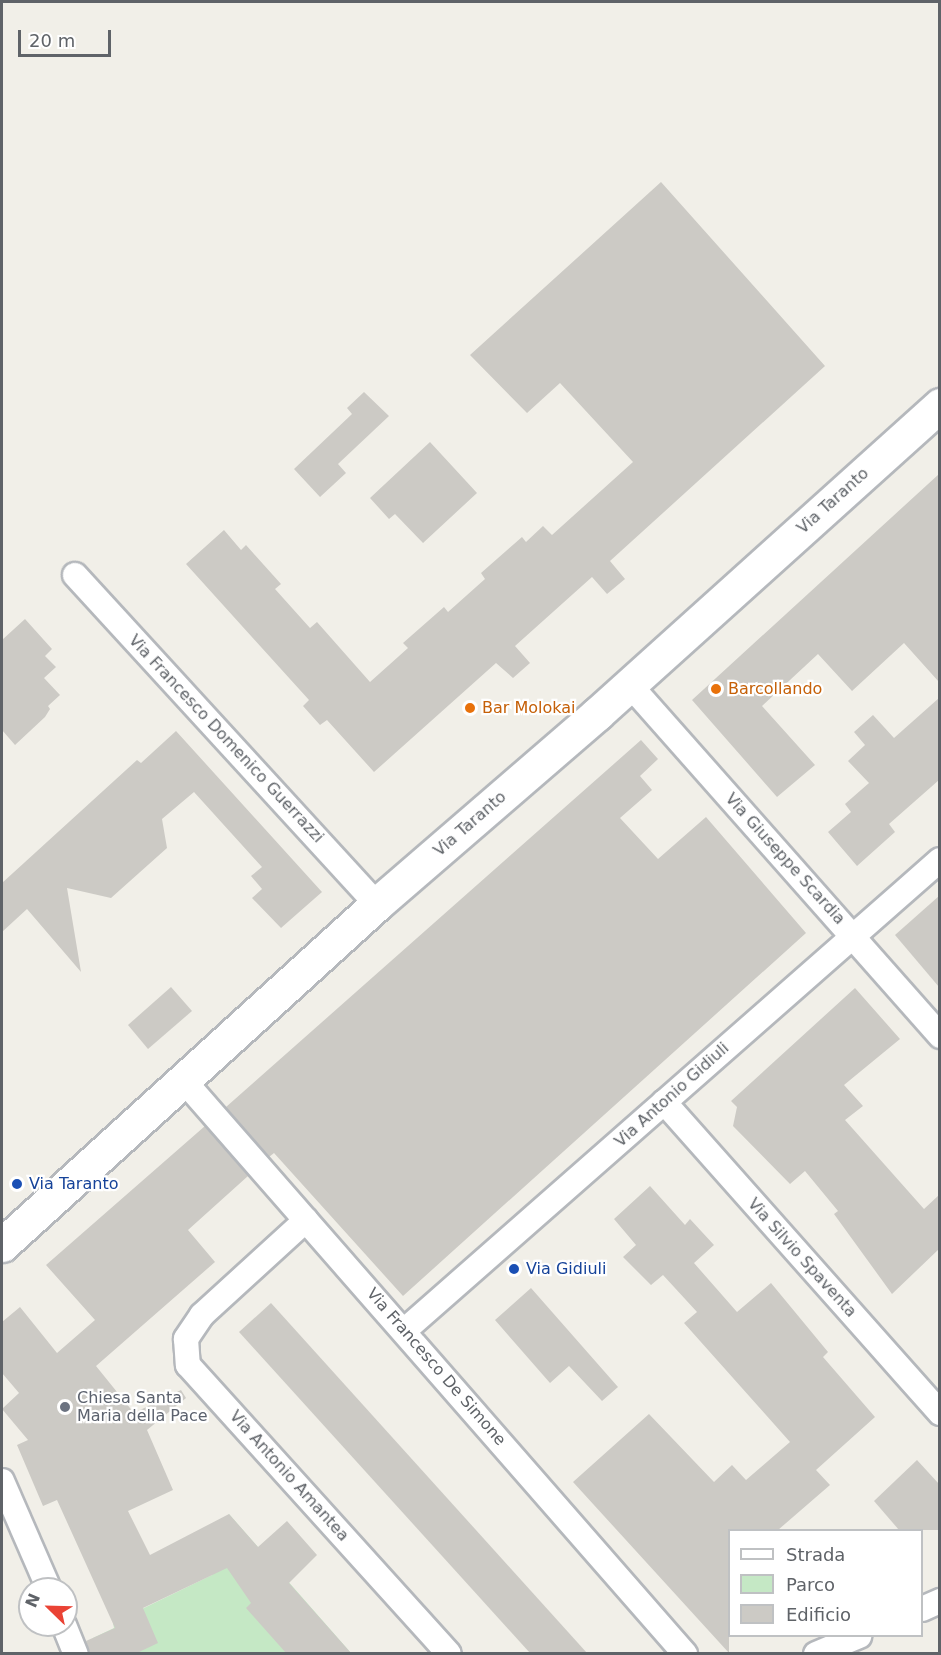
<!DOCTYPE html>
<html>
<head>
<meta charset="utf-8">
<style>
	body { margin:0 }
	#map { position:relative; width:941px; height:1655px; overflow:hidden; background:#f1efe8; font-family:"DejaVu Sans",sans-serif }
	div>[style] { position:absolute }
	.green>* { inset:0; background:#c5e8c5 }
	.building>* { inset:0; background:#cccac5 }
	.roads { filter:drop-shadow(2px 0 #b5b8bc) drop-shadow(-2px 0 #b5b8bc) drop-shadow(0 2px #b5b8bc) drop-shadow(0 -2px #b5b8bc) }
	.street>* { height:24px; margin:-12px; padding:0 12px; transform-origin:12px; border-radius:12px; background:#fff }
	.secondary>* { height:33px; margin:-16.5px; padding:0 16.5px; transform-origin:16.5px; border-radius:16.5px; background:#fff }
	.dots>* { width:16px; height:16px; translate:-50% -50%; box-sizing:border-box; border:3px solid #fff; border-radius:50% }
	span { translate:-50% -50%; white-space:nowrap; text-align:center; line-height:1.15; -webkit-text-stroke:4.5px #fff; paint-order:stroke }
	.street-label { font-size:16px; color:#5f6368 }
	.food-label { font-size:16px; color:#c56008 }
	.left { translate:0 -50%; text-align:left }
	.transit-label { font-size:16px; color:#164399 }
	.worship-label { font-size:16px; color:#5b616d }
	.frame { position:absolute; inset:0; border:3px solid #5f6368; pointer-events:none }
	.legend { position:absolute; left:728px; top:1529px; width:195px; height:108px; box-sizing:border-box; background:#fff; border:2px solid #bfc1c3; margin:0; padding:8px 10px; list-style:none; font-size:18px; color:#5f6368 }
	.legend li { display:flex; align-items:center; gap:12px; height:30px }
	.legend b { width:30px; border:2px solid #bfc1c3 }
	.north { position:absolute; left:18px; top:1577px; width:60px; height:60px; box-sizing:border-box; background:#fff; border:2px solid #bfc1c3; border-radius:50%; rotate:293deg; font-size:16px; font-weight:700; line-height:24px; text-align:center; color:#5f6368 }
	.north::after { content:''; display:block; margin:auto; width:21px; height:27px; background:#ea4335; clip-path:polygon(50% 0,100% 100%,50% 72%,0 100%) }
	.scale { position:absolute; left:18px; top:30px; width:93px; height:27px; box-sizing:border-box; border:3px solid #5f6368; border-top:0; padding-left:8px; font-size:18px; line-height:21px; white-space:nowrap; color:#5f6368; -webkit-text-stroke:4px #fff; paint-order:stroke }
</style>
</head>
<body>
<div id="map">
	<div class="green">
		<i style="clip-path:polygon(229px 1514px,351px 1653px,100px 1653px,93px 1638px,114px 1628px,113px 1623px,212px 1575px)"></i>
	</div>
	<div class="building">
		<i style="clip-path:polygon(661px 182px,825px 366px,610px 561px,625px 579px,607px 594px,592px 577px,515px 646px,530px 663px,513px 678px,496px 663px,374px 772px,327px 720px,320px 725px,303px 706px,309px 700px,186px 564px,224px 530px,241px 550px,246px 545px,281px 584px,275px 589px,310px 628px,317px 622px,370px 682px,408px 648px,403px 643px,444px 607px,448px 612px,485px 579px,481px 573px,522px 537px,526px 542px,543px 526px,552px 535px,633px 462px,560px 383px,527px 413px,470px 355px)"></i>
		<i style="clip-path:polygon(364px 392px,389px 416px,338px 464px,346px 473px,320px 497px,294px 469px,352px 414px,347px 408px)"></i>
		<i style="clip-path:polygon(430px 442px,477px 493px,423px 543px,395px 514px,389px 519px,370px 498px)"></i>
		<i style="clip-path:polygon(939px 474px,939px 682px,904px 643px,852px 691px,818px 654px,762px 706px,815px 765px,777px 797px,692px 700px)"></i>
		<i style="clip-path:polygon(25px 619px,52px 649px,45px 656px,56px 667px,44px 678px,60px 695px,48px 706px,50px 709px,45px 717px,15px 745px,2px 730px,2px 640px)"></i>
		<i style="clip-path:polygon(939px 698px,939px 780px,889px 824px,895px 832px,857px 866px,828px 832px,851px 812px,845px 804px,869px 783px,848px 761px,865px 745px,854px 732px,873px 715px,894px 738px)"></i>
		<i style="clip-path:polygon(176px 731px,322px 892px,281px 928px,252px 898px,262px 889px,251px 876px,262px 867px,194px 792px,162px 819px,167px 848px,111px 898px,67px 888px,81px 972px,27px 909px,2px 932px,2px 883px,137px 760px,141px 763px)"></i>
		<i style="clip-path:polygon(641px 740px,658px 759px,640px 776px,652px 790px,620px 818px,658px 859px,706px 817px,806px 933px,403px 1296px,274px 1153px,269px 1157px,226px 1107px)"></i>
		<i style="clip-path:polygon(939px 896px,939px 987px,895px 935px)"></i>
		<i style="clip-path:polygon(171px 987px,192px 1011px,148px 1049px,128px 1025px)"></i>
		<i style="clip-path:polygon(855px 988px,900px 1039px,844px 1085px,863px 1106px,845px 1120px,924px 1209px,939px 1195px,939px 1249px,892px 1294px,834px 1214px,838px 1211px,805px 1171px,790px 1184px,733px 1126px,737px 1107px,731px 1101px)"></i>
		<i style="clip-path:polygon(205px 1126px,248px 1176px,188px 1230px,215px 1262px,96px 1366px,134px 1413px,181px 1390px,186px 1398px,147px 1430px,173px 1490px,128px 1511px,150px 1555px,229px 1514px,258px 1547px,287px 1521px,317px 1555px,289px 1583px,351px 1653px,286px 1653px,246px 1608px,251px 1603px,227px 1568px,143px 1608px,158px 1643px,137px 1653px,90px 1653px,86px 1641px,115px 1628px,57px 1500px,43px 1506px,17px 1445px,28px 1440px,2px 1409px,19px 1393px,2px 1373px,2px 1322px,20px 1307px,57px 1353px,95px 1320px,46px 1265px)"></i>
		<i style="clip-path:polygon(650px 1186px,685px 1225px,690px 1219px,714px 1245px,694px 1263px,737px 1312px,771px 1283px,828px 1352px,823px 1357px,875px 1417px,816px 1470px,830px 1485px,778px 1530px,729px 1530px,729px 1653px,573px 1482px,649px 1414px,714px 1482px,732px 1465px,746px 1480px,790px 1442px,684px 1323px,697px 1312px,663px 1275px,651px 1285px,623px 1257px,636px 1245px,614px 1219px)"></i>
		<i style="clip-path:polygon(531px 1288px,618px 1387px,602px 1401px,569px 1366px,550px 1383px,495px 1320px)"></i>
		<i style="clip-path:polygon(271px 1303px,587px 1653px,530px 1653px,239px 1332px)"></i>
		<i style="clip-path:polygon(917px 1460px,939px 1484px,939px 1530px,899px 1530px,874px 1501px)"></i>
	</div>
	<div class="roads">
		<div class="street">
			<i style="left:75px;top:575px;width:447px;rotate:47.5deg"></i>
			<i style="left:629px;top:684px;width:470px;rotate:48.5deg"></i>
			<i style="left:185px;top:1082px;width:760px;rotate:48.84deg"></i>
			<i style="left:664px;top:1102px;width:416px;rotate:48.4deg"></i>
			<i style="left:306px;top:1220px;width:141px;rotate:137.6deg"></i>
			<i style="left:202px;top:1315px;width:29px;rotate:124deg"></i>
			<i style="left:186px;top:1339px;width:26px;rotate:86deg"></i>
			<i style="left:188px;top:1365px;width:389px;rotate:47.9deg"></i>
			<i style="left:405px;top:1330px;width:712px;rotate:-41.3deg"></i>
			<i style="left:2px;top:1481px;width:118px;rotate:66.5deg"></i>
			<i style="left:922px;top:1609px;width:20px;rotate:-24deg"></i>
			<i style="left:64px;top:1625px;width:31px;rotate:68deg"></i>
			<i style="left:816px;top:1654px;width:47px;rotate:-22.7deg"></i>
		</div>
		<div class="secondary">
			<i style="left:2px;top:1245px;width:507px;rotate:-42.28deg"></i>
			<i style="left:377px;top:904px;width:291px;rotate:-40.8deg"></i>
			<i style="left:597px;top:714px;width:462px;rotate:-42deg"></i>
		</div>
	</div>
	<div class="dots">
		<i style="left:716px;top:689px;background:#e8710a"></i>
		<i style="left:470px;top:708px;background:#e8710a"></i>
		<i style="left:17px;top:1184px;background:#1a4fb4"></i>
		<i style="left:514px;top:1269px;background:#1a4fb4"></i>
		<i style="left:65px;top:1407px;background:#6b7280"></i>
	</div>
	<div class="street-label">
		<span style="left:833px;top:501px;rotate:-42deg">Via Taranto</span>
		<span style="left:226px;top:739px;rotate:47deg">Via Francesco Domenico Guerrazzi</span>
		<span style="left:470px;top:824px;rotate:-41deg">Via Taranto</span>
		<span style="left:785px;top:859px;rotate:48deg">Via Giuseppe Scardia</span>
		<span style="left:672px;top:1095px;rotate:-42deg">Via Antonio Gidiuli</span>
		<span style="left:802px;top:1258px;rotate:48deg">Via Silvio Spaventa</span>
		<span style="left:436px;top:1367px;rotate:49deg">Via Francesco De Simone</span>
		<span style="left:289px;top:1476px;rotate:48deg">Via Antonio Amantea</span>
	</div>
	<div class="food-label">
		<span class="left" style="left:728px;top:689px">Barcollando</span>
		<span class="left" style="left:482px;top:708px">Bar Molokai</span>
	</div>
	<div class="transit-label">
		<span class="left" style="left:29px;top:1184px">Via Taranto</span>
		<span class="left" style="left:526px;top:1269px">Via Gidiuli</span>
	</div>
	<div class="worship-label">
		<span class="left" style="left:77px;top:1407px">Chiesa Santa<br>Maria della Pace</span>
	</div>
	<div class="frame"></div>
	<ul class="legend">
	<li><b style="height:8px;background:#fff"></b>Strada</li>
	<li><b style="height:16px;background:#c5e8c5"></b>Parco</li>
	<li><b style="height:16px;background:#cccac5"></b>Edificio</li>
	</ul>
	<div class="north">N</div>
	<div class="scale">20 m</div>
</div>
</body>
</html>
